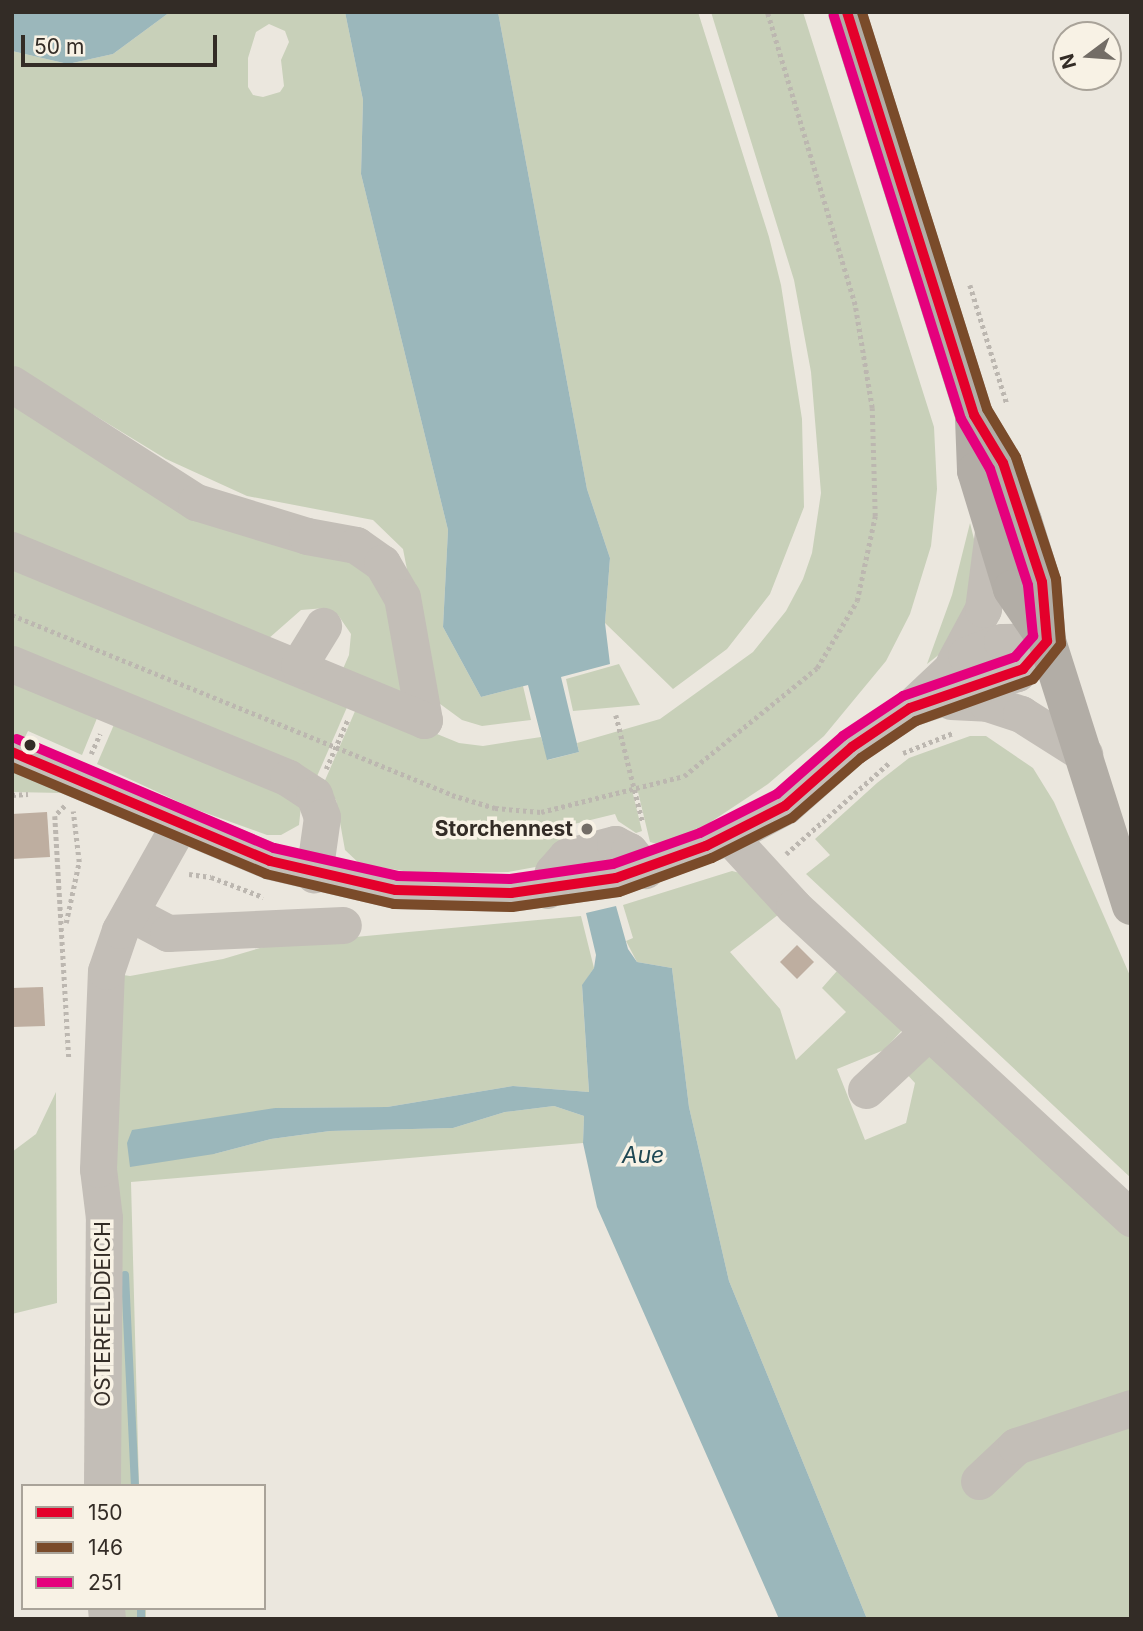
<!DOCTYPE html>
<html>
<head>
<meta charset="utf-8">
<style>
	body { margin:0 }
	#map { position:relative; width:1143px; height:1631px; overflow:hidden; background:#ebe7de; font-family:Inter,sans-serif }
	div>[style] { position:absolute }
	.green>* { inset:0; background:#c8d0b9 }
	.water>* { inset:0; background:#9bb7bb }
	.stream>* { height:8px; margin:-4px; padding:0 4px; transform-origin:4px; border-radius:4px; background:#9bb7bb }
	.building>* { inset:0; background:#beaea0 }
	.path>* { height:4.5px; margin-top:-2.25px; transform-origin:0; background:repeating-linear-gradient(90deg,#bcb7b0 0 3.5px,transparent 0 7px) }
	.minor>* { height:37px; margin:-18.5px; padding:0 18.5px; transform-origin:18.5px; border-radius:18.5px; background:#c3beb7 }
	.major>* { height:38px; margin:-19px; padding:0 19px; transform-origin:19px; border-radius:19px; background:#b2ada6 }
	.bus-1>* { height:10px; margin:-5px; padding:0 5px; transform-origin:5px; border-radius:5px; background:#e4002b }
	.bus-2>* { height:10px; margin:-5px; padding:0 5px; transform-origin:5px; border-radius:5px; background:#7a4b2a }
	.bus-3>* { height:10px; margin:-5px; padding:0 5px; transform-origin:5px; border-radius:5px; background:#e5007d }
	.dots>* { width:19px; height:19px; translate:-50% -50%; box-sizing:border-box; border:4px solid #f8f2e5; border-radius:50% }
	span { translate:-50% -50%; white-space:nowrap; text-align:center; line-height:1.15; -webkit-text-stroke:7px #f8f2e5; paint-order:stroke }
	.poi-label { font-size:21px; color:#332c26; font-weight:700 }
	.right { translate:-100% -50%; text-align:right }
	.street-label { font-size:21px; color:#332c26 }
	.water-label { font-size:23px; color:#1e4753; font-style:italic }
	.frame { position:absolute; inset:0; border:14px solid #332c26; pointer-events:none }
	.legend { position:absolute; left:21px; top:1484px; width:245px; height:126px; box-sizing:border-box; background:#f8f2e5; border:2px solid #a9a399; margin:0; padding:9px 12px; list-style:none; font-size:21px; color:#332c26 }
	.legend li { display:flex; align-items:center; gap:14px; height:35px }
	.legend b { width:35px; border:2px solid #a9a399 }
	.north { position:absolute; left:1052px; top:21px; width:70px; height:70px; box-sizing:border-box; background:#f8f2e5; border:2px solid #a9a399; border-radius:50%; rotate:254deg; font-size:19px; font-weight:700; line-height:28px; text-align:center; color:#332c26 }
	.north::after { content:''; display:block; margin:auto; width:24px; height:32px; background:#736d66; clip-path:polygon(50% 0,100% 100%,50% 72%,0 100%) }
	.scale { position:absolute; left:21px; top:35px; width:196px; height:32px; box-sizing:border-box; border:4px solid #332c26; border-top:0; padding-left:9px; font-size:21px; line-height:24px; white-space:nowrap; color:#332c26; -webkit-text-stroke:5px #f8f2e5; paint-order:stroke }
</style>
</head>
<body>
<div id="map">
	<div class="green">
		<i style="clip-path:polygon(evenodd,170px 12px,345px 12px,363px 100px,361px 174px,448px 530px,443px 627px,481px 697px,523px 686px,531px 720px,482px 726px,462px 720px,432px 698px,403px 549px,373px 520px,247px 496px,166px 459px,12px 365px,12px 51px,68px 64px,113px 54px,170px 12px,269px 24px,285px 31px,289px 42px,281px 60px,284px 86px,280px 92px,263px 97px,253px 95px,248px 87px,248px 58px,256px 32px,269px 24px)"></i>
		<i style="clip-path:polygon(498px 12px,698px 12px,769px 237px,781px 285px,802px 419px,804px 507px,770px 594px,727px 649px,673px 689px,605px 623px,610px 558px,587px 489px)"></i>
		<i style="clip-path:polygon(711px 12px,803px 12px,934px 427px,937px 489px,931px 546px,910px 614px,886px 661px,824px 736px,768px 784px,700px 829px,657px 844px,650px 842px,638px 792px,633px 794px,642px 831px,636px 833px,618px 821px,615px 814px,562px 827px,564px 840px,541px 866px,508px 872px,416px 873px,360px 864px,345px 850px,336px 800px,323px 785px,359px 702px,459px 743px,483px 746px,541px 737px,548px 760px,579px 752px,577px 743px,660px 719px,753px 652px,786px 611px,803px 579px,812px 553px,821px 493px,811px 372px,794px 280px)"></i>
		<i style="clip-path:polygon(12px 400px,360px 565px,387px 590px,409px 693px,339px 678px,349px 655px,351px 634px,338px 615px,325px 608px,301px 610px,268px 639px,12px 541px)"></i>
		<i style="clip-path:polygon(970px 523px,979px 559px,976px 586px,941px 653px,927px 664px,952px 595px)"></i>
		<i style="clip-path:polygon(12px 553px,351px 698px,315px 781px,12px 658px)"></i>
		<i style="clip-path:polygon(619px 664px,640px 705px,573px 711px,566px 679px)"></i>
		<i style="clip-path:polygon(12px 671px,102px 706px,82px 755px,28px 731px,23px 741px,12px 737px)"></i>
		<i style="clip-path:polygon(119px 713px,242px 764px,301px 806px,299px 825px,281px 835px,267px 835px,192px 808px,97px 764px)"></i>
		<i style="clip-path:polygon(970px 736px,986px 736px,1033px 768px,1054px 802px,1131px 978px,1131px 1178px,806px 874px,830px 855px,815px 839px,877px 783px,909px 758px)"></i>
		<i style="clip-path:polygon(12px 768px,63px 793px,12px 792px)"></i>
		<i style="clip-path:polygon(732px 871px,744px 874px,783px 911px,730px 952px,780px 1009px,796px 1060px,846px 1012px,822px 988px,844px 963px,904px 1028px,884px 1050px,837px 1069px,865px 1140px,906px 1123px,915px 1083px,904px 1071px,922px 1054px,939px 1051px,1131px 1230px,1131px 1619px,867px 1619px,729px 1281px,689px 1107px,672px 968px,637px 962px,626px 941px,633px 938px,623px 905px)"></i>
		<i style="clip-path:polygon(581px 916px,594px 968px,582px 986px,589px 1092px,513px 1086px,387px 1107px,275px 1108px,214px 1154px,271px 1139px,330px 1131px,453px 1128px,505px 1112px,554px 1106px,584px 1116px,583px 1143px,131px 1182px,139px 1486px,111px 1486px,116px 974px,130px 976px,223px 959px,270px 945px)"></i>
		<i style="clip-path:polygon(56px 1092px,57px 1303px,12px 1314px,12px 1152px,36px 1134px)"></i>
		<i style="clip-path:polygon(115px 1608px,146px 1608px,146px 1619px,115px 1619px)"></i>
	</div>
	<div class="water">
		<i style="clip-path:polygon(12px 12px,170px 12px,113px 54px,68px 64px,12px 51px)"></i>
		<i style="clip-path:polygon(345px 12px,498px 12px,587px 489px,610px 558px,605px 623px,610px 664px,561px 677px,579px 752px,547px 760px,528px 685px,481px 697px,443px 627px,448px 530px,361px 174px,363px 100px)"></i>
		<i style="clip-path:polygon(616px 906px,628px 949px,637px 962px,672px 968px,689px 1107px,729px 1281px,867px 1619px,779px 1619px,597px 1207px,583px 1143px,584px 1116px,554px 1106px,505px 1112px,453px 1128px,330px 1131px,271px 1139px,214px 1154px,130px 1167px,127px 1143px,132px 1130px,275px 1108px,387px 1107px,513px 1086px,589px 1092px,582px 985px,594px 968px,596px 955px,586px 913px)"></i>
	</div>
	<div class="stream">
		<i style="left:125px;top:1275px;width:211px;rotate:87.3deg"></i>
		<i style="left:141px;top:1608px;width:11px;rotate:90deg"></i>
	</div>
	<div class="building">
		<i style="clip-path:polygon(47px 812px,50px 857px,12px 859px,12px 814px)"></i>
		<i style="clip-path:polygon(797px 945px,814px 962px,797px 979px,780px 962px)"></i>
		<i style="clip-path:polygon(43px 987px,45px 1026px,12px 1027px,12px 988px)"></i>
	</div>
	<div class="path">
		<i style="left:970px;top:285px;width:125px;rotate:72.7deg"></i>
		<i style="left:12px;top:615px;width:475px;rotate:22.2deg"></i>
		<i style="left:452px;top:795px;width:45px;rotate:16.8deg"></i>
		<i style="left:495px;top:808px;width:46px;rotate:5deg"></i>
		<i style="left:541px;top:812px;width:147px;rotate:-14.1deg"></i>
		<i style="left:684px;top:776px;width:171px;rotate:-39.1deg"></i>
		<i style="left:817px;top:668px;width:78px;rotate:-59.2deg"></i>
		<i style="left:857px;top:601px;width:87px;rotate:-78deg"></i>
		<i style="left:875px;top:516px;width:108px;rotate:-91.6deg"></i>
		<i style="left:872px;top:408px;width:104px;rotate:-99.4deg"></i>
		<i style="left:855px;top:305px;width:306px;rotate:-106.7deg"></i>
		<i style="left:616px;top:715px;width:111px;rotate:76deg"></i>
		<i style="left:903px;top:753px;width:54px;rotate:-21.8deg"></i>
		<i style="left:91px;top:754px;width:22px;rotate:-66deg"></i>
		<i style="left:326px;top:769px;width:55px;rotate:-66.3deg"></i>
		<i style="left:12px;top:795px;width:16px;rotate:-4deg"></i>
		<i style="left:65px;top:806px;width:14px;rotate:135deg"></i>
		<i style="left:55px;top:816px;width:242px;rotate:86.7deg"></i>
		<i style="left:786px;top:854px;width:139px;rotate:-41.5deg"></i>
		<i style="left:189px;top:874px;width:22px;rotate:8deg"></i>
		<i style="left:211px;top:877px;width:56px;rotate:21deg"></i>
		<i style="left:66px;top:923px;width:62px;rotate:-78deg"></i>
		<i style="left:79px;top:862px;width:51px;rotate:-96.7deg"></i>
	</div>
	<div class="minor">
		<i style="left:12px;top:384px;width:219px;rotate:32.7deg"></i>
		<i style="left:196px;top:502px;width:116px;rotate:17deg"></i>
		<i style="left:307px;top:536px;width:50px;rotate:10.4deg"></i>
		<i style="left:356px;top:545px;width:32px;rotate:35deg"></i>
		<i style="left:382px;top:563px;width:39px;rotate:60deg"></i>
		<i style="left:402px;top:597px;width:125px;rotate:79.9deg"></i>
		<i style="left:424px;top:720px;width:446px;rotate:-157.6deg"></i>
		<i style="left:954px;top:663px;width:61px;rotate:-61.8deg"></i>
		<i style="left:983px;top:609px;width:78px;rotate:-82.6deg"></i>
		<i style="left:12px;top:664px;width:299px;rotate:22.4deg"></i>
		<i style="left:288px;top:778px;width:31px;rotate:33deg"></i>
		<i style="left:314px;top:795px;width:23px;rotate:70deg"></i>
		<i style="left:322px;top:817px;width:58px;rotate:98deg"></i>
		<i style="left:299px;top:665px;width:46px;rotate:-58.4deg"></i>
		<i style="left:951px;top:701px;width:36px;rotate:3deg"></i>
		<i style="left:987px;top:703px;width:36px;rotate:18deg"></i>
		<i style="left:1021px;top:714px;width:75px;rotate:32.4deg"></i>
		<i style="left:12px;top:752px;width:280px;rotate:22.9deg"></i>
		<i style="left:270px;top:861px;width:129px;rotate:13deg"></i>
		<i style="left:396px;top:890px;width:115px;rotate:1.5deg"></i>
		<i style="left:511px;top:893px;width:106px;rotate:-8.1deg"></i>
		<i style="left:616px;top:878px;width:121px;rotate:-20.4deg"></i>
		<i style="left:729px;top:836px;width:64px;rotate:-28.2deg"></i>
		<i style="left:785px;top:806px;width:89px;rotate:-41.4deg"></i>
		<i style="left:852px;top:747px;width:70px;rotate:-33.9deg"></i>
		<i style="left:910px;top:708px;width:77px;rotate:-43.4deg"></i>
		<i style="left:966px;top:655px;width:38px;rotate:-20deg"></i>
		<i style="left:1002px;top:642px;width:45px;rotate:-1.3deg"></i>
		<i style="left:1047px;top:641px;width:44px;rotate:133.2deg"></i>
		<i style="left:1017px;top:673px;width:113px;rotate:161.9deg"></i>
		<i style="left:729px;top:836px;width:96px;rotate:47.5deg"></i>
		<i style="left:794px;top:907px;width:459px;rotate:42.7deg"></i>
		<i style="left:547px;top:890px;width:19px;rotate:-72deg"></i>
		<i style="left:553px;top:872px;width:20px;rotate:-49deg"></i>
		<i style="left:566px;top:857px;width:51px;rotate:-14.9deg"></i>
		<i style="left:615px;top:844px;width:16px;rotate:27deg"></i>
		<i style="left:629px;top:851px;width:25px;rotate:50deg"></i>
		<i style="left:130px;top:913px;width:43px;rotate:27.8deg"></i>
		<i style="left:168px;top:933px;width:175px;rotate:-2.6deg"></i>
		<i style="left:866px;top:1090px;width:86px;rotate:-43.1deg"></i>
		<i style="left:979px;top:1481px;width:51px;rotate:-43.4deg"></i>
		<i style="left:1016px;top:1446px;width:121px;rotate:-18.3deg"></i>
		<i style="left:102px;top:1486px;width:268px;rotate:-89.6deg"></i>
		<i style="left:104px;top:1218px;width:49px;rotate:-97deg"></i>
		<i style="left:98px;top:1169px;width:198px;rotate:-87.7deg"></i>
		<i style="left:106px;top:971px;width:43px;rotate:-71.1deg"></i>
		<i style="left:120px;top:930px;width:120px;rotate:-60.7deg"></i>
		<i style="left:106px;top:1608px;width:11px;rotate:85deg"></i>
	</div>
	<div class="major">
		<i style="left:847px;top:12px;width:423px;rotate:72.5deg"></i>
		<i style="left:974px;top:415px;width:56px;rotate:58.9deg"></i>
		<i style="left:1003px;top:463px;width:61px;rotate:71deg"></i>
		<i style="left:1023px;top:521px;width:64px;rotate:72.7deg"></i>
		<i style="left:1042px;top:582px;width:59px;rotate:85.2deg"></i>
		<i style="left:1047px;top:641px;width:278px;rotate:72.4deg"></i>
		<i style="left:974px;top:418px;width:53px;rotate:87.8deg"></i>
		<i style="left:976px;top:471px;width:123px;rotate:73deg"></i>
		<i style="left:1012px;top:589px;width:60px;rotate:55.8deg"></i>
	</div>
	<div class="bus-1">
		<i style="left:12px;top:752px;width:280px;rotate:22.9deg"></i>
		<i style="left:270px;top:861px;width:129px;rotate:13deg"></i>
		<i style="left:396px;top:890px;width:115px;rotate:1.5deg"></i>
		<i style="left:511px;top:893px;width:106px;rotate:-8.1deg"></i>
		<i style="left:616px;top:878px;width:96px;rotate:-19.6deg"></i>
		<i style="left:706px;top:846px;width:89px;rotate:-26.9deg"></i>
		<i style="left:785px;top:806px;width:89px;rotate:-41.4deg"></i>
		<i style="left:852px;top:747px;width:70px;rotate:-33.9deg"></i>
		<i style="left:910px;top:708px;width:120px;rotate:-19deg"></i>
		<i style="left:1023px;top:669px;width:37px;rotate:-49deg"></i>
		<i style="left:1047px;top:641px;width:59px;rotate:-94.8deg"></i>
		<i style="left:1042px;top:582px;width:125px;rotate:-108.1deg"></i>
		<i style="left:1003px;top:463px;width:56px;rotate:-121.1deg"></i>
		<i style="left:974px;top:415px;width:423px;rotate:-107.5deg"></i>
	</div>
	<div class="bus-2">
		<i style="left:12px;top:767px;width:276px;rotate:22.8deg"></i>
		<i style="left:266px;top:874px;width:131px;rotate:13.2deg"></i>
		<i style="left:394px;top:904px;width:118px;rotate:1.5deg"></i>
		<i style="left:512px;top:907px;width:108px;rotate:-8deg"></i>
		<i style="left:619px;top:892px;width:99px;rotate:-20.1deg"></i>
		<i style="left:712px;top:858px;width:89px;rotate:-26.6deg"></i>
		<i style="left:792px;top:818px;width:91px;rotate:-41deg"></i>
		<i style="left:861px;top:758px;width:66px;rotate:-33.9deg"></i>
		<i style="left:916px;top:721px;width:124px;rotate:-19.7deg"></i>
		<i style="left:1033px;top:679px;width:45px;rotate:-51.3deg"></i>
		<i style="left:1061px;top:644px;width:65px;rotate:-94.4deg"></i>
		<i style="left:1056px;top:579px;width:128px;rotate:-108.2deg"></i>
		<i style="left:1016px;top:457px;width:56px;rotate:-121.1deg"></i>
		<i style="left:987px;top:409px;width:416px;rotate:-107.5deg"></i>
	</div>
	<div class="bus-3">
		<i style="left:17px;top:739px;width:279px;rotate:23deg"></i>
		<i style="left:274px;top:848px;width:127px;rotate:12.7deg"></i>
		<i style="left:398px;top:876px;width:112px;rotate:1.5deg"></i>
		<i style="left:510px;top:879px;width:104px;rotate:-8.3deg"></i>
		<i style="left:613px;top:864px;width:92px;rotate:-19.6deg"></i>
		<i style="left:700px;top:833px;width:86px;rotate:-26.9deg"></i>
		<i style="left:777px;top:794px;width:88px;rotate:-41.3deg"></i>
		<i style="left:843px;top:736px;width:72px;rotate:-33.7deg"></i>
		<i style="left:903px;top:696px;width:119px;rotate:-19.2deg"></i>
		<i style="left:1015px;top:657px;width:28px;rotate:-49deg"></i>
		<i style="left:1033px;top:636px;width:51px;rotate:-95.6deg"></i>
		<i style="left:1028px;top:585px;width:122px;rotate:-108.1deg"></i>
		<i style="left:990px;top:469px;width:58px;rotate:-120.1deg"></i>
		<i style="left:961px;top:419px;width:423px;rotate:-107.5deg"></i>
	</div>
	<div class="dots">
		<i style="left:30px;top:745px;background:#332c26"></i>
		<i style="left:587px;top:829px;background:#736d66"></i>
	</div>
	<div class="poi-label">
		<span class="right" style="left:573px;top:829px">Storchennest</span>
	</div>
	<div class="street-label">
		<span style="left:103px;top:1314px;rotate:-90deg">OSTERFELDDEICH</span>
	</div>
	<div class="water-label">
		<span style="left:643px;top:1155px">Aue</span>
	</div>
	<div class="frame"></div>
	<ul class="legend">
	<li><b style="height:9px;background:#e4002b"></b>150</li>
	<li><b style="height:9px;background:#7a4b2a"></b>146</li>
	<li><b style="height:9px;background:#e5007d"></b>251</li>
	</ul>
	<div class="north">N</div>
	<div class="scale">50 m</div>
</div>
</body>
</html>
